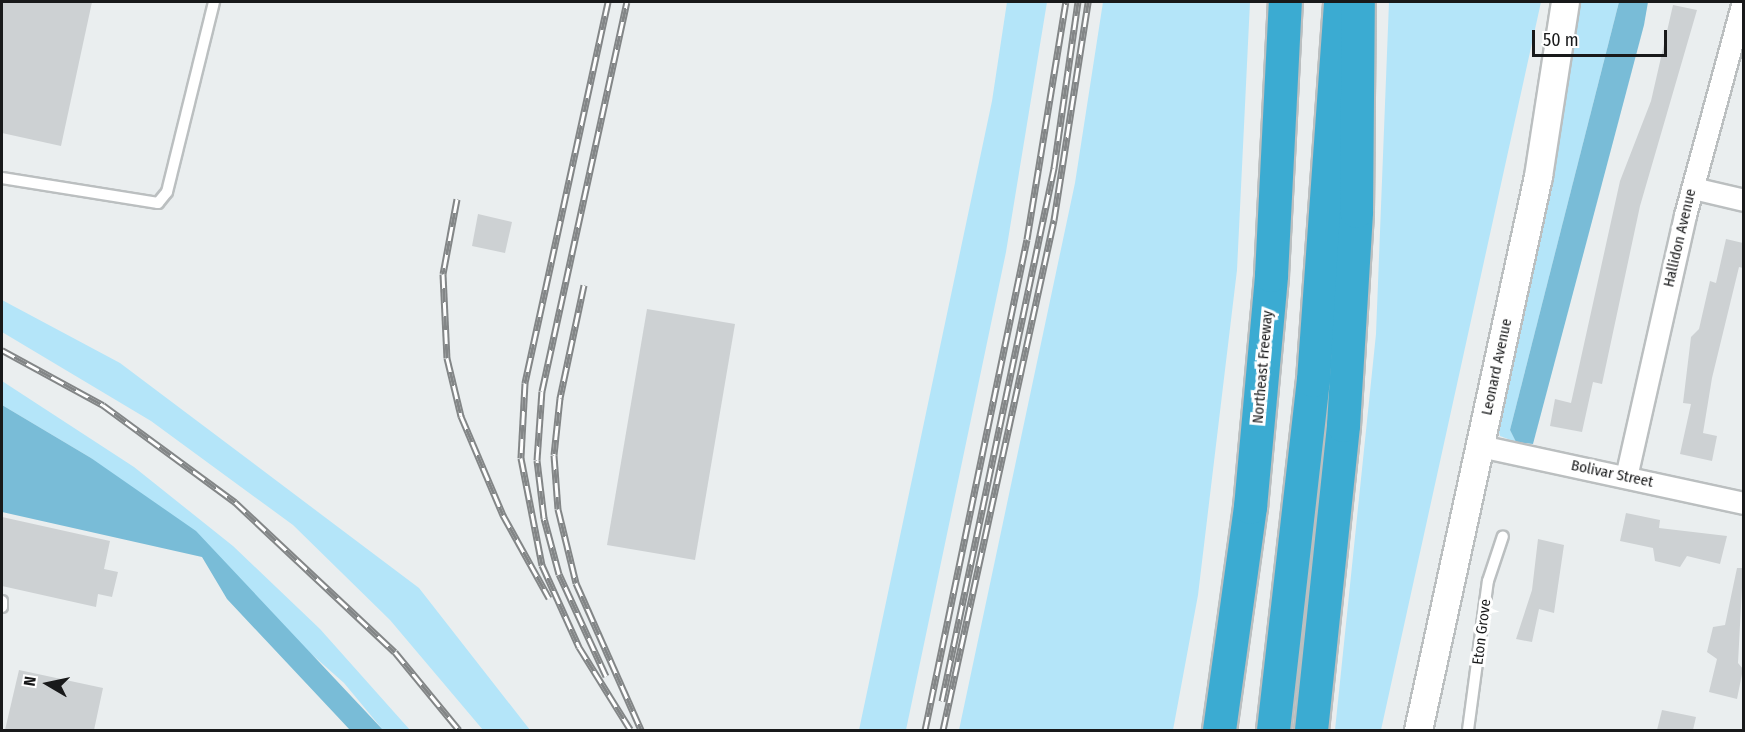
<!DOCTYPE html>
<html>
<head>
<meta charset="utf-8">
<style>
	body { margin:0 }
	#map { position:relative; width:1745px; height:732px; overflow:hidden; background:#eaeeef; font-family:"Fira Sans Condensed",sans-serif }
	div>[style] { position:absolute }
	.green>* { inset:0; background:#b4e5f9 }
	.forest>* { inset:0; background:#79bcd7 }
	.building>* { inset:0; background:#cdd1d3 }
	.roads { filter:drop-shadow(2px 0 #bbbfc0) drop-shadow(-2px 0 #bbbfc0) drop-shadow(0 2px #bbbfc0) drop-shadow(0 -2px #bbbfc0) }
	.service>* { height:10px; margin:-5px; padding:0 5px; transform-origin:5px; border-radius:5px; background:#fff }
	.minor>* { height:21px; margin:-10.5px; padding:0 10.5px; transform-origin:10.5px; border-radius:10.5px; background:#fff }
	.tertiary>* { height:27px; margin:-13.5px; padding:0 13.5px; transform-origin:13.5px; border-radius:13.5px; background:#fff }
	.motorway>* { height:33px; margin:-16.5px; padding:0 16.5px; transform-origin:16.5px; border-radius:16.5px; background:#3babd2 }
	.rail>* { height:7px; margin-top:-3.5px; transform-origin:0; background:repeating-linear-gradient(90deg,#fff 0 14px,#838687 0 28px); box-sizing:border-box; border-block:2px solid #838687 }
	span { translate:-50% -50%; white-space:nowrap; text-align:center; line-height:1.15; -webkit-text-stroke:6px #fff; paint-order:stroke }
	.street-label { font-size:15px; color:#18191a }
	.frame { position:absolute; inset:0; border:3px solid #18191a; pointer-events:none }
	.north { position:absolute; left:18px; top:654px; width:60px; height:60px; -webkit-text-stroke:4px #fff; paint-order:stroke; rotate:279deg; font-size:16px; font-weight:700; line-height:24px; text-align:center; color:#18191a }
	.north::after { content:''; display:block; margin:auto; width:21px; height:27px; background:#18191a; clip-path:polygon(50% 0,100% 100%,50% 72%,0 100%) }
	.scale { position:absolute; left:1532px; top:30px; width:135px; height:27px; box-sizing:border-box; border:3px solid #18191a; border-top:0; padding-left:8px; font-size:18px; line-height:21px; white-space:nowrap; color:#18191a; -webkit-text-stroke:4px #fff; paint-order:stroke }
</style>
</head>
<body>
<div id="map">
	<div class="green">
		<i style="clip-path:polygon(1007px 2px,1047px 2px,1006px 252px,906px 730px,859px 730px,992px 101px)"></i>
		<i style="clip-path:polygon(1103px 2px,1250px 2px,1237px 270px,1198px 595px,1173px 730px,959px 730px,1075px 183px)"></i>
		<i style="clip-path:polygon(1389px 2px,1541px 2px,1381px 730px,1335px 730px,1376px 334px)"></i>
		<i style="clip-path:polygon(1576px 2px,1619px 2px,1510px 430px,1516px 442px,1500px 436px,1496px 420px,1547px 192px)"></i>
		<i style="clip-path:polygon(2px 300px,120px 363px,419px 588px,530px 730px,483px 730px,390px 620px,293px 525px,151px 421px,2px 332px)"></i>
		<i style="clip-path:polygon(2px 381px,134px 467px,233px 546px,320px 629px,410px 730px,383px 730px,344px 683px,91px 458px,2px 405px)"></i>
	</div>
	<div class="forest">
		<i style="clip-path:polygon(1619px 2px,1648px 2px,1644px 25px,1533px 444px,1516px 442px,1510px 430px)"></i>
		<i style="clip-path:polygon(2px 405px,91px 458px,196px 531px,383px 730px,350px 730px,227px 599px,202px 557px,2px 512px)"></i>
	</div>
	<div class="building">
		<i style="clip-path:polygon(2px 2px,92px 2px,61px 146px,2px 133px)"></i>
		<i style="clip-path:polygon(1673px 5px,1697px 10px,1640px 206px,1602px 384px,1593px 382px,1582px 432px,1550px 426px,1555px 399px,1571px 403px,1620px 181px,1651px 101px)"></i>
		<i style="clip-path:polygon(478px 214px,512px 222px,505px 253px,472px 246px)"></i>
		<i style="clip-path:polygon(1726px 239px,1743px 243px,1743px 268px,1739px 267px,1712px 378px,1703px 433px,1717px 436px,1712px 461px,1680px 454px,1691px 404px,1683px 403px,1691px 337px,1699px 329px,1710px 281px,1716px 283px)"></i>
		<i style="clip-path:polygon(647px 309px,735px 324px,695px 560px,607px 545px)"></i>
		<i style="clip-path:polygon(1626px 513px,1660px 520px,1659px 528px,1727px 536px,1720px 564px,1687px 556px,1680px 567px,1655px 561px,1653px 548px,1620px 541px)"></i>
		<i style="clip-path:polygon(2px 517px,110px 541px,104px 569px,118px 572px,112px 597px,98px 594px,96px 607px,2px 586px)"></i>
		<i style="clip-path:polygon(1538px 539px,1564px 545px,1554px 613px,1539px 609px,1532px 642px,1516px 639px,1532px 590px)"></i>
		<i style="clip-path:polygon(1737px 568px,1743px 568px,1738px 663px,1743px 669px,1737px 699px,1709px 692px,1717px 659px,1707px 652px,1713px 627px,1725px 625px)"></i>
		<i style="clip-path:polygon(19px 670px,103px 688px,94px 730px,5px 730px)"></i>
		<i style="clip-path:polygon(1662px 710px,1696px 717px,1693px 730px,1657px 730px)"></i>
	</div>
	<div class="roads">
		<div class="service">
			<i style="left:2px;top:178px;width:158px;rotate:9.1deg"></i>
			<i style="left:158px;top:203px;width:14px;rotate:-51deg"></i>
			<i style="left:167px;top:192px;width:196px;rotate:-76.1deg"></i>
			<i style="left:2px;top:601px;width:6px;rotate:90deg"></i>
			<i style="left:1468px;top:730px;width:150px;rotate:-82.4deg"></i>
			<i style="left:1488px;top:581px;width:47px;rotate:-71.6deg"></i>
		</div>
		<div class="minor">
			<i style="left:1693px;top:188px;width:52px;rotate:13.2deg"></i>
			<i style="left:1480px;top:446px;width:270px;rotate:12.2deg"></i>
			<i style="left:1626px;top:477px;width:269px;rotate:-77.3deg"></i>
			<i style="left:1685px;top:215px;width:221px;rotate:-74.8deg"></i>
		</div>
		<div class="tertiary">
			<i style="left:1418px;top:730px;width:567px;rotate:-77.78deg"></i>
			<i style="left:1538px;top:176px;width:176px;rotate:-81.2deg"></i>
		</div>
		<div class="motorway">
			<i style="left:1219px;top:730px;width:225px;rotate:-82.1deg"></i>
			<i style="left:1250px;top:507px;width:233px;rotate:-84.8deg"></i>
			<i style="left:1271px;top:275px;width:273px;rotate:-87.1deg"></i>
			<i style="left:1273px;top:730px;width:352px;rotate:-83.5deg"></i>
			<i style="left:1313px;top:380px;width:379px;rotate:-85.9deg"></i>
			<i style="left:1311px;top:730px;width:307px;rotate:-84deg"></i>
			<i style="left:1343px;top:425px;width:214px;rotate:-86.5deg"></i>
			<i style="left:1356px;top:211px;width:209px;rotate:-89.5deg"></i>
		</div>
	</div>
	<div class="rail">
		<i style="left:608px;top:2px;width:390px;rotate:102.3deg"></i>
		<i style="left:525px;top:383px;width:75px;rotate:93.1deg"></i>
		<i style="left:521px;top:458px;width:109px;rotate:78.9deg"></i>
		<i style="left:542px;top:565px;width:90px;rotate:65.7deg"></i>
		<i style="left:579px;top:647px;width:97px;rotate:58.1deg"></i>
		<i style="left:457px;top:199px;width:76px;rotate:100.6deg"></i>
		<i style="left:443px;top:274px;width:84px;rotate:87.3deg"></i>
		<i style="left:447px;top:358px;width:60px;rotate:76.4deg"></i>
		<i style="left:461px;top:416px;width:108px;rotate:67deg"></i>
		<i style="left:503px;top:515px;width:95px;rotate:61deg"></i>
		<i style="left:584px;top:285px;width:116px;rotate:102deg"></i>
		<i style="left:560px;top:398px;width:57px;rotate:96deg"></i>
		<i style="left:554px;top:455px;width:54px;rotate:85.8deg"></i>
		<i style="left:558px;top:509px;width:76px;rotate:76.3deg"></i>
		<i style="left:576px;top:583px;width:161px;rotate:66.1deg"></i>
		<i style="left:2px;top:350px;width:115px;rotate:28.6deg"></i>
		<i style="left:103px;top:405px;width:164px;rotate:36.3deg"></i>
		<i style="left:235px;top:502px;width:219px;rotate:43.2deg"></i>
		<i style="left:395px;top:652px;width:101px;rotate:50.6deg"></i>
		<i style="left:606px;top:676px;width:112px;rotate:-114.7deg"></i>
		<i style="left:559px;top:574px;width:58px;rotate:-105deg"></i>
		<i style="left:544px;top:518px;width:58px;rotate:-96.9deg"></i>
		<i style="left:537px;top:460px;width:69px;rotate:-85.9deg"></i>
		<i style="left:542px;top:391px;width:398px;rotate:-77.7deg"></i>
		<i style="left:942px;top:701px;width:545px;rotate:-78.13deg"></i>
		<i style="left:1054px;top:168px;width:168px;rotate:-81.8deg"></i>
		<i style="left:925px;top:730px;width:501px;rotate:-78.26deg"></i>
		<i style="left:1027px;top:239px;width:240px;rotate:-80.7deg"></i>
		<i style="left:943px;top:730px;width:522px;rotate:-77.72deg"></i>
		<i style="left:1054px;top:220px;width:221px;rotate:-81.1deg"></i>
	</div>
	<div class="street-label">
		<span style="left:1680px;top:238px;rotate:-77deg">Hallidon Avenue</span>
		<span style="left:1263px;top:367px;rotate:-85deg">Northeast Freeway</span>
		<span style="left:1497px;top:367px;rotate:-78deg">Leonard Avenue</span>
		<span style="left:1612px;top:474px;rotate:12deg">Bolivar Street</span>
		<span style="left:1482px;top:632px;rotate:-83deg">Eton Grove</span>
	</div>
	<div class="frame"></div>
	<div class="north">N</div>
	<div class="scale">50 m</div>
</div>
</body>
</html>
